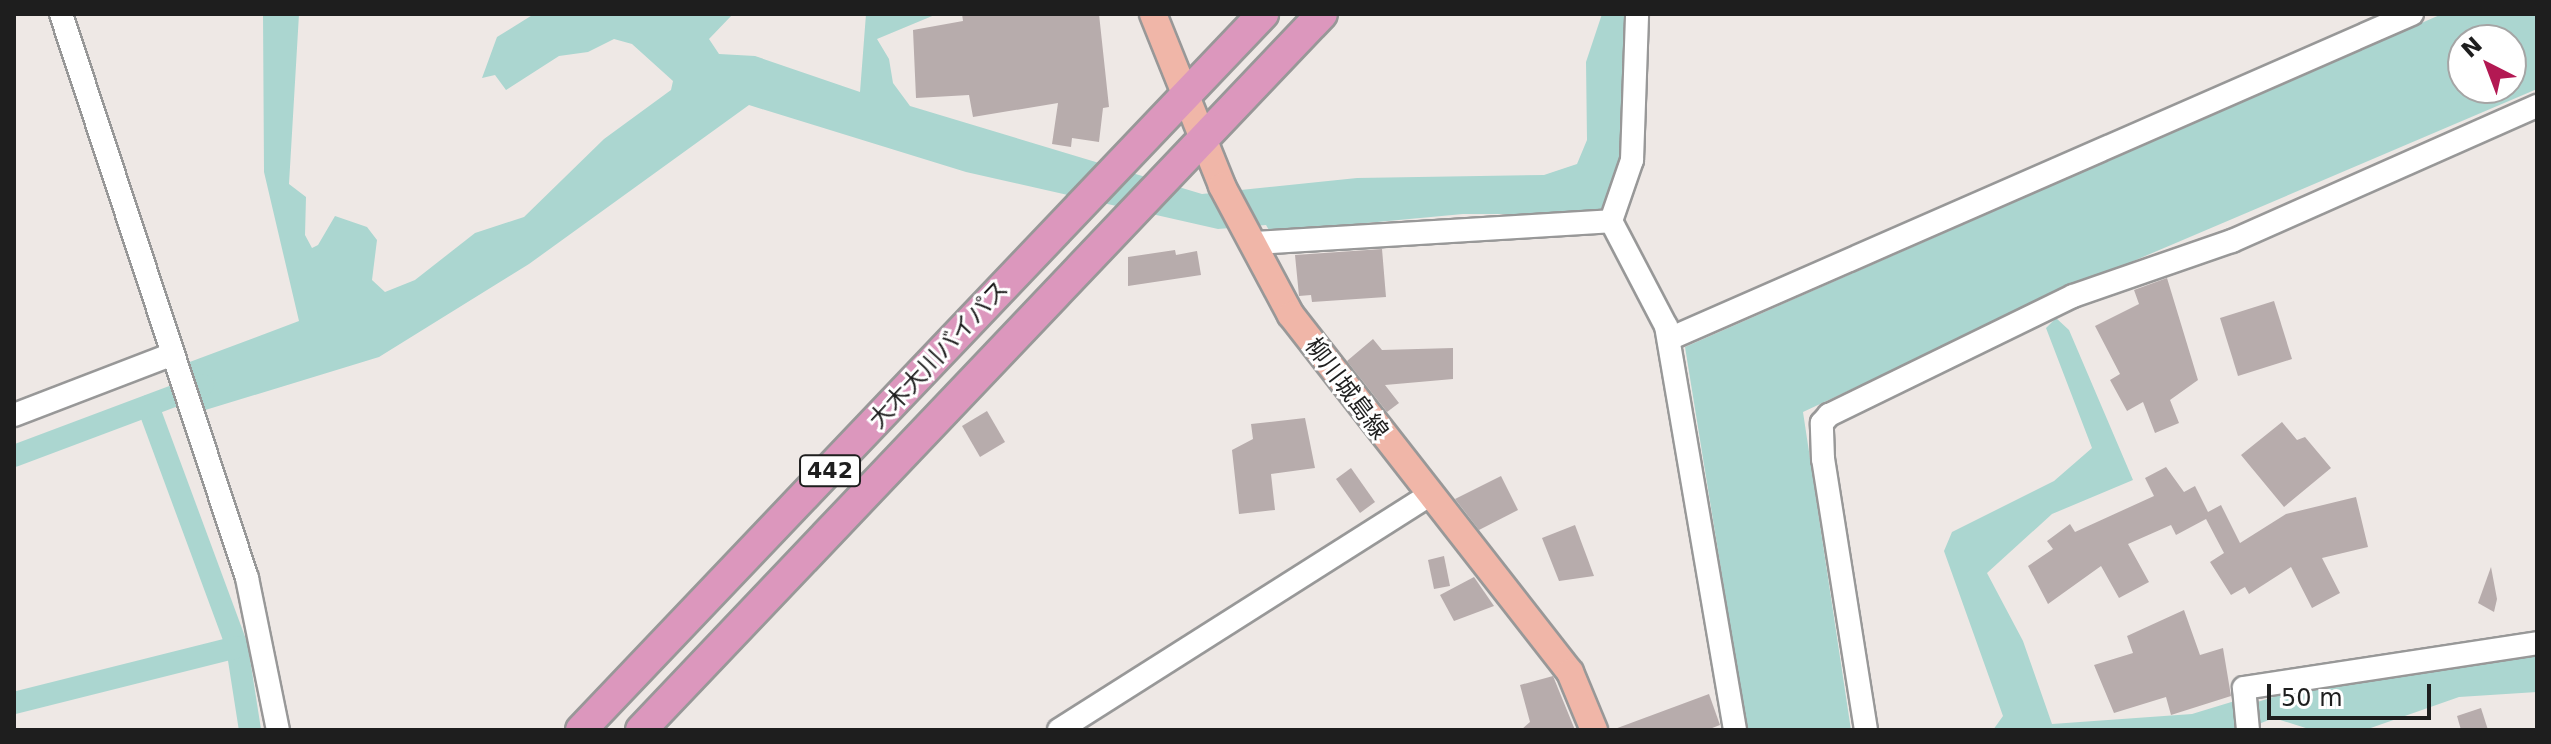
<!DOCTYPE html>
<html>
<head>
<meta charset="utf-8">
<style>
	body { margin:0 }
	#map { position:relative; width:2551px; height:744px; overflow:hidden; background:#eee8e5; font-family:"DejaVu Sans","Noto Sans JP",sans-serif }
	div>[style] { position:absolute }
	.water>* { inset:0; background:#abd6d0 }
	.canal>* { height:22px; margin:-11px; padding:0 11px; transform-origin:11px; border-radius:11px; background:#abd6d0 }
	.building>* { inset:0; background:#b7acac }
	.roads { filter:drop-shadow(2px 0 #989898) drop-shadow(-2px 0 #989898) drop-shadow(0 2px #989898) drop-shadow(0 -2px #989898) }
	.minor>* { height:22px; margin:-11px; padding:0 11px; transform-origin:11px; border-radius:11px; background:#fff }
	.major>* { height:26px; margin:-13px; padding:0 13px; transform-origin:13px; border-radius:13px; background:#f0b6a8 }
	.highway>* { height:30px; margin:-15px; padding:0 15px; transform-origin:15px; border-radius:15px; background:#dc97bd }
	span { translate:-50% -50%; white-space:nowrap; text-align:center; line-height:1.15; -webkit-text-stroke:6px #fff; paint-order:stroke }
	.shield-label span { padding:2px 6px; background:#fff; border:2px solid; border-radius:6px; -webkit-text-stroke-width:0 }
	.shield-label { font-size:22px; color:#1e1e1e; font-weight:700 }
	.street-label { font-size:24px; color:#1e1e1e }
	.frame { position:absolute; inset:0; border:16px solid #1e1e1e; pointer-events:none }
	.north { position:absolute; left:2447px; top:24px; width:80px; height:80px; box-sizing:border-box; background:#fff; border:2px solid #a5a5a5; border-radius:50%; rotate:318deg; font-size:22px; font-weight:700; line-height:32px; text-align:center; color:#1e1e1e }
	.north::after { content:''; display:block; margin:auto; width:28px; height:36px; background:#b31953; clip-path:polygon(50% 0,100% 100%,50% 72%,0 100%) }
	.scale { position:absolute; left:2267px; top:684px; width:164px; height:36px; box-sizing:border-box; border:4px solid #1e1e1e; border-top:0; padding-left:10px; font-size:24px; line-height:28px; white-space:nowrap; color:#1e1e1e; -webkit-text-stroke:6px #fff; paint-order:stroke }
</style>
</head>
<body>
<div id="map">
	<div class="water">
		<i style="clip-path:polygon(263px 14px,299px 14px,289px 184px,306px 197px,305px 235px,312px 248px,318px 245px,335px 216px,367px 227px,377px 240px,372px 280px,385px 292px,415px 280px,475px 233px,524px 217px,604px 139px,671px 90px,673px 81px,632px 44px,614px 39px,588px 52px,559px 56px,506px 90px,495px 75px,482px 78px,497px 37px,534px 14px,733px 14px,709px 39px,719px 54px,755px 56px,860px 92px,866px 14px,937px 14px,877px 39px,889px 59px,893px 83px,910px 106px,1202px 194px,1357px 178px,1544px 175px,1577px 164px,1587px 140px,1586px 62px,1602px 14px,1625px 14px,1621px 161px,1608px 201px,1596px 214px,1463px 214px,1270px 232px,1266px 225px,1218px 229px,966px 172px,749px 105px,529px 264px,379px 357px,202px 411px,187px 363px,299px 321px,264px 172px)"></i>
		<i style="clip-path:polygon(evenodd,2442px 14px,2537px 14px,2537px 89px,2042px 300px,1803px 412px,1851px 730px,1747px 730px,1685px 347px,2442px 14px,2463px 40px,2511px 40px,2511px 88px,2463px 88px,2463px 40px)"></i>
		<i style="clip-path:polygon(2056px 318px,2069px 330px,2133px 480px,2052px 514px,1987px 573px,2023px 641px,2052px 724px,2192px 714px,2238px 700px,2254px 703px,2296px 690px,2537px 653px,2537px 692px,2459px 697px,2365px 730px,2312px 730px,2274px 718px,2243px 730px,1993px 730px,2003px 716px,1944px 551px,1952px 532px,2054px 481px,2092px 448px,2046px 328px)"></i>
	</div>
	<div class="canal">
		<i style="left:148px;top:406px;width:257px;rotate:69.7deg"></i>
		<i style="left:237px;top:647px;width:84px;rotate:81.1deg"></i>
		<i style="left:14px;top:456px;width:202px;rotate:-20.6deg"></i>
		<i style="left:14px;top:703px;width:230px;rotate:-14.1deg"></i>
	</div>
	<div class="building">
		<i style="clip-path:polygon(962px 14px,1099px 14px,1109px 107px,1103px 108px,1099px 142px,1072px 138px,1071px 147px,1052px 144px,1058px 103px,973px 117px,969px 95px,916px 98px,913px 30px,963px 21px)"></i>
		<i style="clip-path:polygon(1382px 249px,1386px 297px,1312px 302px,1311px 295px,1299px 296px,1295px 255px)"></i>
		<i style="clip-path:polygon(1175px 250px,1176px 255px,1197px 251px,1201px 275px,1128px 286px,1128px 257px)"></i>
		<i style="clip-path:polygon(2167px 278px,2198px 380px,2170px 400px,2179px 423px,2155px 433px,2143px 402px,2127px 411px,2110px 380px,2120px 374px,2095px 326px,2139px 304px,2134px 290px)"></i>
		<i style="clip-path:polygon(2274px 301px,2292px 359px,2238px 376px,2220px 318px)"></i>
		<i style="clip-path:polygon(1373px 339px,1382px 350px,1453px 348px,1453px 379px,1385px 385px,1399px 403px,1387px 412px,1347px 361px)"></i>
		<i style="clip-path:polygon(987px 411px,1005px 442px,980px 457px,962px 426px)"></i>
		<i style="clip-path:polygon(1305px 418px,1315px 468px,1271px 474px,1275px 510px,1239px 514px,1232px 450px,1253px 439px,1251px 424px)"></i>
		<i style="clip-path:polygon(2282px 422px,2297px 440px,2305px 437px,2331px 468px,2284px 507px,2241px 455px)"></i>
		<i style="clip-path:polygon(2166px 467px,2184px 492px,2195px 486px,2208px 512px,2221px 505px,2240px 543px,2286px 514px,2356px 497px,2368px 547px,2322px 558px,2340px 593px,2312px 608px,2291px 567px,2249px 594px,2245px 587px,2231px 595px,2210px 562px,2224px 553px,2206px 519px,2176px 535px,2171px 525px,2128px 544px,2149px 582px,2119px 598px,2101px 566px,2048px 604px,2028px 566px,2053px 549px,2047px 541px,2070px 524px,2075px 532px,2154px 496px,2145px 478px)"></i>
		<i style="clip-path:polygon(1351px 468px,1375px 502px,1360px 513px,1336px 479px)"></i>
		<i style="clip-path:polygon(1501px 476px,1518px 510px,1479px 530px,1455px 499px)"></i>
		<i style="clip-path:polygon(1575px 525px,1594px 576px,1559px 581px,1542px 538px)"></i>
		<i style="clip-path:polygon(1444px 556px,1450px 586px,1434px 589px,1428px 560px)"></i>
		<i style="clip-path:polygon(2491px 567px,2497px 599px,2494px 612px,2478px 603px)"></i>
		<i style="clip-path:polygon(1474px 577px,1494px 606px,1454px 621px,1440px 595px)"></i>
		<i style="clip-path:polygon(2184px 610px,2200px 655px,2223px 648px,2231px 696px,2171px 715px,2166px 697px,2114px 713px,2094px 665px,2133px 653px,2127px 636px)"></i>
		<i style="clip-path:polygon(1553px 676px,1575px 730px,1521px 730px,1530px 722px,1520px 685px)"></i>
		<i style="clip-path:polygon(1709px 694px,1720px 725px,1707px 730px,1612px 730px)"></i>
		<i style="clip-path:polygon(2481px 708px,2488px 730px,2461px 730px,2457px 716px)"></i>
	</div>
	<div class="roads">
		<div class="minor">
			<i style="left:61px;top:14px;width:594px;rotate:71.75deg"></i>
			<i style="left:247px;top:578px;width:155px;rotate:78.5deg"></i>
			<i style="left:1611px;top:221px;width:119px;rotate:62.4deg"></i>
			<i style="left:1666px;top:326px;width:410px;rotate:80.3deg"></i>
			<i style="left:1254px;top:243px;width:358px;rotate:-3.5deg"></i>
			<i style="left:1611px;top:221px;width:65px;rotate:-71deg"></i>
			<i style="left:1632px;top:160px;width:146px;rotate:-88deg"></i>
			<i style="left:1669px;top:339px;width:811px;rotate:-23.63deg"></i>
			<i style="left:14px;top:415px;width:170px;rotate:-21deg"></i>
			<i style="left:1059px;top:730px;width:438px;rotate:-32.4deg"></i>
			<i style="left:1866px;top:730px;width:274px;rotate:-99deg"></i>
			<i style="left:1823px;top:459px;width:36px;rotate:-92deg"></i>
			<i style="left:1822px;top:423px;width:11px;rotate:-49deg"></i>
			<i style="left:1829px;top:415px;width:271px;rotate:-26deg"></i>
			<i style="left:2073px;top:296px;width:168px;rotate:-19.1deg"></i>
			<i style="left:2232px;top:241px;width:334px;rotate:-23.9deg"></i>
			<i style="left:2248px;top:730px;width:42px;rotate:-95.4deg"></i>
			<i style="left:2244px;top:688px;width:296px;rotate:-8.7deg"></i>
		</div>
		<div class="major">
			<i style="left:1153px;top:14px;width:185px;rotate:68.1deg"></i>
			<i style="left:1222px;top:186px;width:146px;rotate:61.9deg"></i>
			<i style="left:1291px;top:315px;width:453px;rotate:52deg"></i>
			<i style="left:1570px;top:672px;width:63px;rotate:67.5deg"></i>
		</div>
		<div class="highway">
			<i style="left:581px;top:730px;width:989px;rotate:-46.39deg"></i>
			<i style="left:641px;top:730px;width:988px;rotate:-46.44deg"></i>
		</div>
	</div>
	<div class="shield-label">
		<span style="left:830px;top:471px">442</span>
	</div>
	<div class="street-label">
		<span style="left:939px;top:355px;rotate:-47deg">大木大川バイパス</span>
		<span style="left:1346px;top:389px;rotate:53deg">柳川城島線</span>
	</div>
	<div class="frame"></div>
	<div class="north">N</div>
	<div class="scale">50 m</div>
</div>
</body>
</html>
